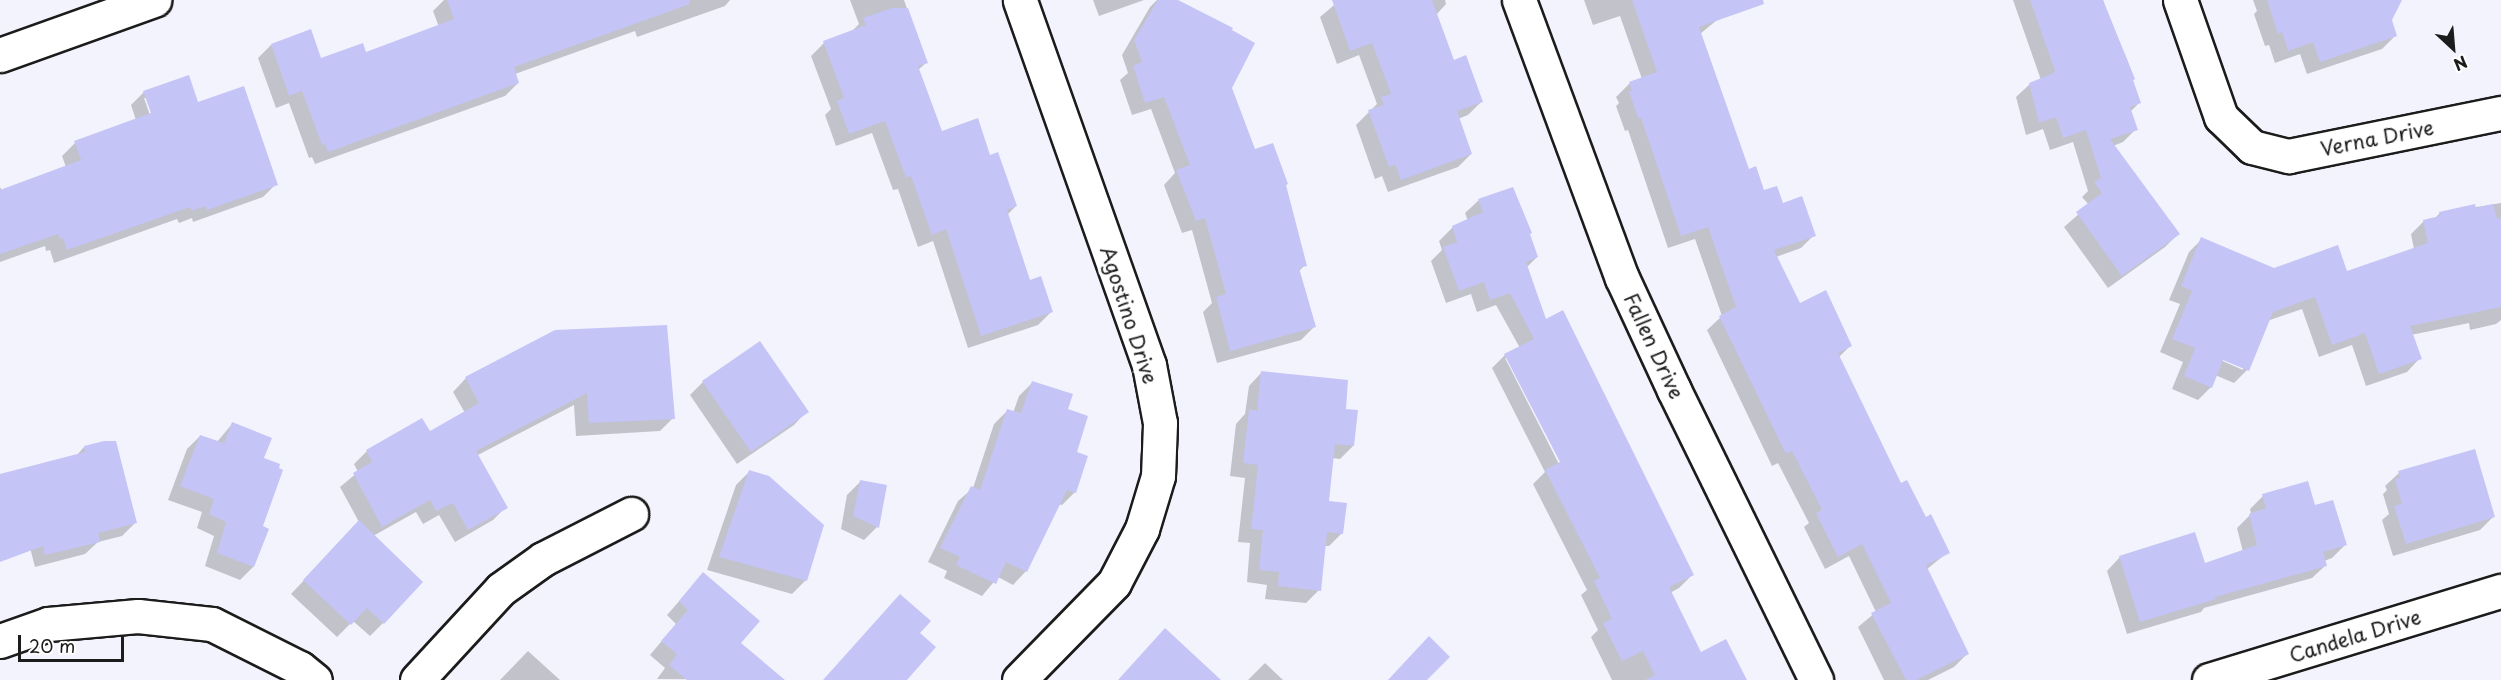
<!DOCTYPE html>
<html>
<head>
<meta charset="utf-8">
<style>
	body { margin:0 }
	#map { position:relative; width:2501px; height:680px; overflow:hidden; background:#f3f3fd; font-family:"Playpen Sans",sans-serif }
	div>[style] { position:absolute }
	.shadow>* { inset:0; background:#0003 }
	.building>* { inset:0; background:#c4c4f7 }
	.roads { filter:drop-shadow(2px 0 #1c1c1c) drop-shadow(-2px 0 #1c1c1c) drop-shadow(0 2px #1c1c1c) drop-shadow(0 -2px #1c1c1c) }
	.minor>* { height:33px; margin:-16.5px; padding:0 16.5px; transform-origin:16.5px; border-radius:16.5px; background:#fff }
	span { translate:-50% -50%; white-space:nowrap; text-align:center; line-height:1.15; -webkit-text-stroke:6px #fff; paint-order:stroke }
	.street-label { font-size:20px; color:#1c1c1c }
	.north { position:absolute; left:2423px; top:18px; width:60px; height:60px; -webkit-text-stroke:4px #fff; paint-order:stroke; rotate:154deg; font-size:16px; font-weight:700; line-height:24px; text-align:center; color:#1c1c1c }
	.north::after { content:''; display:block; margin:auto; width:21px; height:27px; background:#1c1c1c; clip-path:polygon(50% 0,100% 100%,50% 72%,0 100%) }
	.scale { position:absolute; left:18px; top:635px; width:106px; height:27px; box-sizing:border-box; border:3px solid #1c1c1c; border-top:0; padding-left:8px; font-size:18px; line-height:21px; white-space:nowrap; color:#1c1c1c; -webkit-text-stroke:4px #fff; paint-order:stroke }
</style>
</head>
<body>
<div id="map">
	<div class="shadow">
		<i style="clip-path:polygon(444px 0,730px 0,725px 6px,637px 37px,635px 31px,515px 74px,518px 83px,505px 96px,315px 164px,312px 157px,309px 158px,289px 103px,276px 108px,258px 58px,271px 45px,320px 60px,366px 54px,439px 27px,433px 11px)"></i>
		<i style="clip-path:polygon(850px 0,904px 0,926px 63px,918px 70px,941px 133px,989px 157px,1016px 206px,1007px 215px,1029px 282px,1051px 312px,1038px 325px,968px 348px,933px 241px,918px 247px,898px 189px,893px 190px,872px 133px,836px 146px,825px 115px,831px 109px,811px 56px,824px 43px,850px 33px,859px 24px)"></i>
		<i style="clip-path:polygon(1093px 0,1144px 0,1099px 16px)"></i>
		<i style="clip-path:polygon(1157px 0,1175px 0,1230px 88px,1254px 151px,1284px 186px,1305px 265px,1298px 272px,1314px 327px,1301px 340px,1217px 363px,1203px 312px,1212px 303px,1192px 230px,1182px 233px,1164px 185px,1175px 173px,1151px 109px,1132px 115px,1120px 80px,1128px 73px,1122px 55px,1150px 7px)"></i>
		<i style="clip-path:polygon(1340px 0,1445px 0,1446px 4px,1436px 15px,1453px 62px,1481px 102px,1468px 115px,1458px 119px,1471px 154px,1458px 167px,1388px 192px,1382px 176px,1375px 179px,1356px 125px,1377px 104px,1359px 55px,1337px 64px,1320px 17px)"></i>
		<i style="clip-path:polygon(1584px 0,1710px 0,1717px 20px,1700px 34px,1748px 171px,1763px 192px,1783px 205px,1814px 235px,1801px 248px,1776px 257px,1800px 306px,1826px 292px,1851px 345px,1838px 358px,1900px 485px,1948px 552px,1926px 570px,1967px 654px,1954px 667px,1928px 680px,1884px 680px,1858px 627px,1876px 612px,1849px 556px,1825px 569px,1804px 527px,1809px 523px,1778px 463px,1772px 466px,1707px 330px,1722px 316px,1695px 239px,1668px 248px,1628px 130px,1625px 131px,1616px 106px,1619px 103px,1616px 97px,1629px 84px,1642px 79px,1620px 16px,1593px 25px)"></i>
		<i style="clip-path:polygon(2013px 0,2103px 0,2122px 55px,2125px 54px,2134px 79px,2132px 81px,2139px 103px,2130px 112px,2136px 129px,2123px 142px,2113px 146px,2178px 234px,2165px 247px,2108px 288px,2064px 227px,2089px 205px,2082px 197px,2088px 191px,2073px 142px,2050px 150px,2043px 129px,2026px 135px,2016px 97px,2030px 84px,2041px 80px)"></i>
		<i style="clip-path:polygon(2253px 0,2400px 0,2390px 20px,2395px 36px,2382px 49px,2307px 74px,2300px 54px,2275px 63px,2269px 45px,2265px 46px,2254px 14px,2257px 11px)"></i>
		<i style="clip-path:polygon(evenodd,144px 92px,197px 104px,276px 184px,263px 197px,193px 222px,192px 218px,179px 223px,177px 219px,54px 263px,50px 250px,46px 251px,45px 246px,0 262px,0 187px,2px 191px,66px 167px,62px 156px,75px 143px,136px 120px,131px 105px,144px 92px,144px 98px,147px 98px,155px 120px,152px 121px,144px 98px)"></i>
		<i style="clip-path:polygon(evenodd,1479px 200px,1529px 234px,1537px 257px,1527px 267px,1545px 321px,1692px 575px,1679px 588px,1670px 593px,1700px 654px,1745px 680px,1612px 680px,1591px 637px,1598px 630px,1581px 595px,1587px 590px,1533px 484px,1545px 472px,1492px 368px,1505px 355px,1520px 348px,1496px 305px,1477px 312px,1471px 294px,1446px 303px,1431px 261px,1442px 250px,1439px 241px,1453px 227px,1468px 221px,1465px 213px,1479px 200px,1505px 358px,1508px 358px,1564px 468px,1562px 470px,1505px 358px)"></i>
		<i style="clip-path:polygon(evenodd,2501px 203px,2501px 320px,2496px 324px,2470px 330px,2469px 323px,2411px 335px,2420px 358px,2407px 372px,2366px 386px,2352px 345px,2319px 357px,2302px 309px,2267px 321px,2247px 370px,2234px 383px,2215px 375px,2211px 387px,2198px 400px,2172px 389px,2183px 362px,2160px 352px,2180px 304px,2169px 300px,2189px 252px,2202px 239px,2274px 269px,2346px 273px,2414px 249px,2411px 234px,2424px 221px,2434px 219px,2440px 213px,2501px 203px,2217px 355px,2243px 367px,2243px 370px,2216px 358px,2217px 355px)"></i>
		<i style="clip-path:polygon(556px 332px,673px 418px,660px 431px,576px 436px,574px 405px,476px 456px,506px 507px,493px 520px,455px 542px,439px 515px,423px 524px,416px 512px,373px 536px,383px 623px,370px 636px,353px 621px,337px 637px,291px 594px,359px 522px,340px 487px,358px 472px,354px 464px,367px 451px,429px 433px,465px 413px,453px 392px,466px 378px)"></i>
		<i style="clip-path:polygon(1262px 372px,1344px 410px,1353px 446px,1340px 459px,1332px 458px,1327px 502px,1342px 533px,1329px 546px,1324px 546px,1319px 590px,1306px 603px,1265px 599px,1267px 585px,1247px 582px,1250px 543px,1238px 542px,1245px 478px,1230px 476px,1236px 424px,1245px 414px,1249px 386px)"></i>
		<i style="clip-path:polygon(703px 382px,807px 411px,794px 425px,737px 464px,690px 395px)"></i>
		<i style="clip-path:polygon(1032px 383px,1066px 410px,1075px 453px,1075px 492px,1062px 505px,1058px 504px,1026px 571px,1013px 585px,998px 577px,982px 596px,944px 578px,947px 571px,928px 562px,958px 501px,973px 488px,994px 424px,1007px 411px,1013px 413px,1019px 396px)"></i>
		<i style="clip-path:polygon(232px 424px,262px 459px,261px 527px,253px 567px,240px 580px,205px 566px,214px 536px,197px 528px,202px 512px,168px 500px,187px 449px,200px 436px,217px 442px)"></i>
		<i style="clip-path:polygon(84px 447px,135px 523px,122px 536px,98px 542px,85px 554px,35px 567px,13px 482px,76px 456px)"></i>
		<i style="clip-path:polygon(749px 472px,822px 526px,805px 581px,792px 594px,707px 570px,736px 485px)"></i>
		<i style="clip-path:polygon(2399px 473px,2493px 517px,2480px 530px,2393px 556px,2382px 520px,2389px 514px,2383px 494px,2387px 490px,2385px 486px)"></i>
		<i style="clip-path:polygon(860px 482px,877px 527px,864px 540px,841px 529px,847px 495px)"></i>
		<i style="clip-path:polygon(2263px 496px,2314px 507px,2345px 545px,2332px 558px,2324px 561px,2326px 565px,2312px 578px,2204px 608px,2201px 612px,2127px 634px,2107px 571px,2120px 557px,2204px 565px,2243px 552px,2237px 528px,2251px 514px,2250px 509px)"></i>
		<i style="clip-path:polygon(703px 574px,739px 643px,782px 680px,657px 679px,665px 668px,650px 655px,676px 624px,667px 615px)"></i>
		<i style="clip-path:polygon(528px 651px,560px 680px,500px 680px)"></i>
		<i style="clip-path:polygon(1265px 663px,1283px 680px,1248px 680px)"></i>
	</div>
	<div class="building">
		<i style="clip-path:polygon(447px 0,689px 0,690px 4px,514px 67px,519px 83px,328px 152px,325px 144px,322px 145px,302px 91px,289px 96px,271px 44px,311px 29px,321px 58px,363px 43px,366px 52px,454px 19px)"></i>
		<i style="clip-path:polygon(1158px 0,1178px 0,1233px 28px,1232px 30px,1255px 43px,1232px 88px,1255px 149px,1273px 143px,1288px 184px,1286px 185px,1307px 266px,1299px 268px,1316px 327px,1230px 351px,1216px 297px,1226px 294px,1205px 218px,1196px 221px,1176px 170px,1190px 165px,1164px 97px,1145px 103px,1133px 66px,1142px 62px,1134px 40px)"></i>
		<i style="clip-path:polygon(1332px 0,1432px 0,1454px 60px,1466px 55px,1483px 102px,1457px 111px,1472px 154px,1401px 180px,1395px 164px,1389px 167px,1368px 110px,1384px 105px,1381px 97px,1391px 94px,1372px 43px,1350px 51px)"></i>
		<i style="clip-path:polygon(1632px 0,1763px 0,1764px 4px,1699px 27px,1749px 169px,1756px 166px,1764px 190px,1777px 186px,1783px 203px,1802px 196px,1816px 236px,1774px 250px,1800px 303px,1826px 290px,1852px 346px,1838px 353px,1901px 483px,1907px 480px,1926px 517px,1931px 514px,1950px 553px,1926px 565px,1969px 654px,1916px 680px,1906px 680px,1871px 613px,1891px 603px,1862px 544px,1838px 557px,1816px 513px,1822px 510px,1792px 451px,1786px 454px,1719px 316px,1736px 307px,1708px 227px,1681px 236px,1641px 118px,1638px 118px,1629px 91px,1632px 91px,1629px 82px,1657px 72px)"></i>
		<i style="clip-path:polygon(2030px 0,2103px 0,2135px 79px,2133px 80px,2141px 103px,2130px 107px,2138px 130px,2110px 139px,2180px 234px,2122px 276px,2076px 212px,2102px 193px,2094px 182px,2101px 178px,2086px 130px,2063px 138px,2056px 117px,2039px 123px,2029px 83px,2054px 73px,2055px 71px)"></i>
		<i style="clip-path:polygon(2267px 0,2402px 0,2392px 20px,2397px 36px,2320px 62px,2313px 42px,2288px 51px,2282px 32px,2278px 34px)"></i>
		<i style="clip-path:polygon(892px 8px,908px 8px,928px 63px,918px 66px,942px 131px,978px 118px,990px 155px,998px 152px,1017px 206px,1007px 210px,1030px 280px,1041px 276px,1053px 312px,981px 336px,946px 229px,932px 235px,911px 176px,906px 178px,885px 121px,849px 134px,837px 101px,844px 98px,823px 41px,866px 25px,863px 18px)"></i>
		<i style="clip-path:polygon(189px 75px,198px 102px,244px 86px,278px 185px,207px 210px,205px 206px,192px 211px,190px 207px,67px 250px,63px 238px,60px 239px,58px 234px,0 254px,0 190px,81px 160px,74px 141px,151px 113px,143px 91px)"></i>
		<i style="clip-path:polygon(1513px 187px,1532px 233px,1530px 234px,1538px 257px,1526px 262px,1546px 319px,1563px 310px,1694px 575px,1669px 587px,1701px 652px,1726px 639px,1747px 680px,1645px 680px,1655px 675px,1643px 651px,1622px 661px,1603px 623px,1612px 619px,1594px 581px,1600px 578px,1545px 470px,1560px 462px,1504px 354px,1534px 339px,1510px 293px,1490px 300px,1484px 282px,1459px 291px,1443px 247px,1457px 242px,1452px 226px,1483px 212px,1478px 199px)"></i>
		<i style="clip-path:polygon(2475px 204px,2476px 208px,2493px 204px,2497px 219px,2501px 218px,2501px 307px,2410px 326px,2422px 359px,2379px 374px,2365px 333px,2332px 345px,2315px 297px,2273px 312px,2249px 371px,2223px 360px,2212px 388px,2184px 376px,2195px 348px,2172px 339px,2192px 291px,2181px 286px,2201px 237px,2274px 268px,2338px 245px,2347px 271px,2428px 243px,2423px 220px,2440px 216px,2439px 212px)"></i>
		<i style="clip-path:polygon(667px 325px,675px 419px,589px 423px,587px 393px,476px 451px,508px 508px,468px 530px,453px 503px,436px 511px,430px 500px,382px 527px,353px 473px,372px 462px,366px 450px,422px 418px,430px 431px,479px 403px,465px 377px,555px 330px)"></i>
		<i style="clip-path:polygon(760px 341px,809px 412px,751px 452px,702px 381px)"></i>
		<i style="clip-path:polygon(1261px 371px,1348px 380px,1346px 409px,1358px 410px,1354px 446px,1335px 444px,1329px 501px,1347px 503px,1343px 534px,1327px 532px,1321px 591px,1278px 586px,1279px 572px,1259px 570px,1263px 530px,1251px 529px,1258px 465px,1243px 463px,1249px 409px,1257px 411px)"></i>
		<i style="clip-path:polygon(1032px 381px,1073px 394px,1068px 409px,1088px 416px,1077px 452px,1088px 456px,1076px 493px,1067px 490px,1027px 572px,1006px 562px,996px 584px,956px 565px,960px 557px,940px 548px,971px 486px,980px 490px,1007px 409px,1021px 413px)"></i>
		<i style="clip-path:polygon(232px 422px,272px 438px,264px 458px,280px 464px,279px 468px,283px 470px,263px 526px,269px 529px,254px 567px,217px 553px,226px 522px,209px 514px,214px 499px,180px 486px,200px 435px,224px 443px)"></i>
		<i style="clip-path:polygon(104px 441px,116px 441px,137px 523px,98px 533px,100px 542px,45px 555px,43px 546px,0 562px,0 474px,85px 452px,84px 446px)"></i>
		<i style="clip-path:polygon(2475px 449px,2495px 517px,2406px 544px,2394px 506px,2402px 504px,2395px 479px,2400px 478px,2398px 471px)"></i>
		<i style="clip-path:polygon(749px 470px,769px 476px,824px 525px,807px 581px,719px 557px)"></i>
		<i style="clip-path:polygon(860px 480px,887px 485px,879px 528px,853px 516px)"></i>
		<i style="clip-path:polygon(2308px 481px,2315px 505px,2333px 500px,2347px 545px,2323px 552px,2327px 566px,2215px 597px,2216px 599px,2140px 622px,2119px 556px,2195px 532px,2205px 563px,2257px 545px,2249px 514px,2266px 508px,2262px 494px)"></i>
		<i style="clip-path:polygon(359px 520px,423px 582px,384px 624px,367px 608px,351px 625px,303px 580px)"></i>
		<i style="clip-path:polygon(703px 572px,760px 621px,741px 643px,785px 680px,687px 680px,669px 665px,677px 654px,661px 641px,688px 610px,679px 601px)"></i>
		<i style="clip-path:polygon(900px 594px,931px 621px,920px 633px,936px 647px,907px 680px,823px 680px)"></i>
		<i style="clip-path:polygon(1165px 628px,1221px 680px,1118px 680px)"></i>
		<i style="clip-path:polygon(1429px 636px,1450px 657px,1427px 680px,1388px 680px)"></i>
	</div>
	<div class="roads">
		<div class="minor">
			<i style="left:1519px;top:0;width:296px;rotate:69.7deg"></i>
			<i style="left:1622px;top:278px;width:123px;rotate:65.1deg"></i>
			<i style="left:1674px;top:390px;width:323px;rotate:63.9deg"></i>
			<i style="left:2180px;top:0;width:124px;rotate:70.7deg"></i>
			<i style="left:2221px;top:117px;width:43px;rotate:44.1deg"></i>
			<i style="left:2252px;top:147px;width:38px;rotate:14deg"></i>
			<i style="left:2289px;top:156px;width:216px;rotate:-11.5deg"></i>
			<i style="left:0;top:55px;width:164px;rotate:-19.7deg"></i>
			<i style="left:0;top:641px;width:51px;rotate:-19.5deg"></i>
			<i style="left:48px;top:624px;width:90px;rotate:-5.1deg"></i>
			<i style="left:138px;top:616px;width:74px;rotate:6.2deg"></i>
			<i style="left:212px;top:624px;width:98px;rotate:26.6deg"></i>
			<i style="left:300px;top:668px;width:19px;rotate:39deg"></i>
			<i style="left:417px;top:680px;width:124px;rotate:-47.3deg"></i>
			<i style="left:501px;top:589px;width:52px;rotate:-35.5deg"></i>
			<i style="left:543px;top:559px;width:99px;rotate:-27.1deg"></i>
			<i style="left:1019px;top:680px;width:136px;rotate:-45.6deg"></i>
			<i style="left:1114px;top:583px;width:61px;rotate:-62.6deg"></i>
			<i style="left:1142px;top:529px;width:55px;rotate:-73.2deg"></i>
			<i style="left:1158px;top:476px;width:53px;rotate:-87.8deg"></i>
			<i style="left:1160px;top:423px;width:59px;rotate:-100.7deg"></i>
			<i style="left:1149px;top:365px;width:387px;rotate:-109.5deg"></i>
			<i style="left:2209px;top:680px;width:305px;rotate:-17deg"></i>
		</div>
	</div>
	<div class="street-label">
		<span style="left:2377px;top:138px;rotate:-11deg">Verna Drive</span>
		<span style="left:1129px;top:315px;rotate:72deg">Agostino Drive</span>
		<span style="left:1654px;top:346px;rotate:65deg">Fallen Drive</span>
		<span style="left:2355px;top:636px;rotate:-17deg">Candela Drive</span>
	</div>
	<div class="north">N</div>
	<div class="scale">20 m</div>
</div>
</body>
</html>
